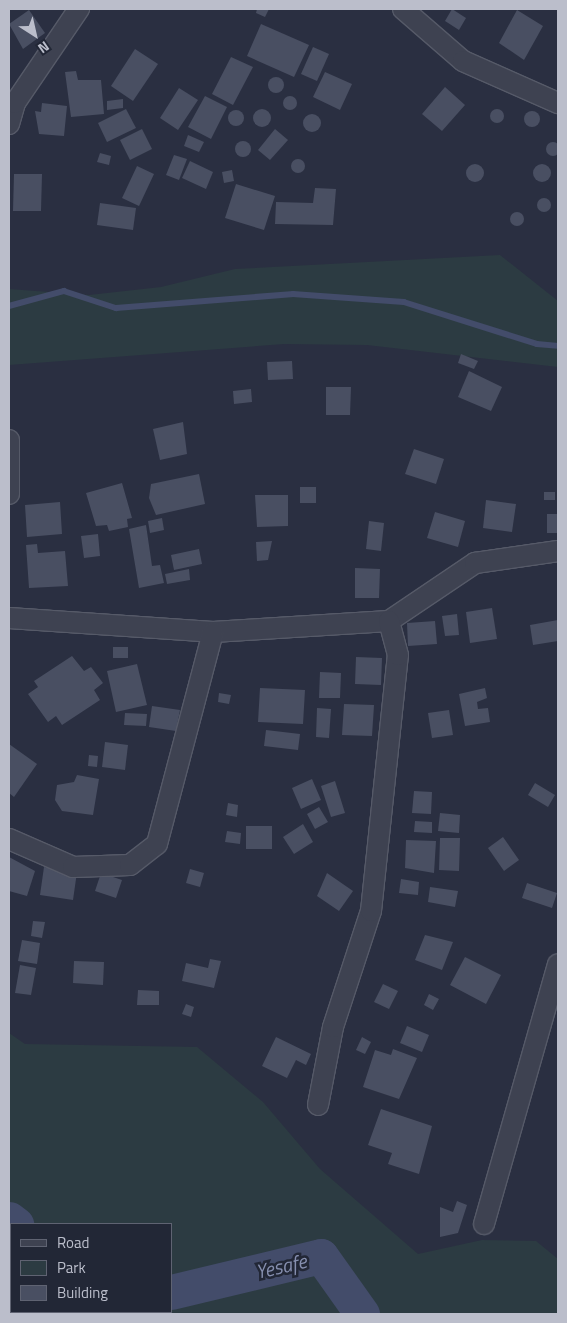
<!DOCTYPE html>
<html>
<head>
<meta charset="utf-8">
<style>
	body { margin:0 }
	#map { position:relative; width:567px; height:1323px; overflow:hidden; background:#2a2f41; font-family:"Titillium Web",sans-serif }
	div>[style] { position:absolute }
	.green>* { inset:0; background:#2c3b42 }
	.stream>* { height:5.5px; margin:-2.75px; padding:0 2.75px; transform-origin:2.75px; border-radius:2.75px; background:#434c6a }
	.river>* { height:35px; margin:-17.5px; padding:0 17.5px; transform-origin:17.5px; border-radius:17.5px; background:#434c6a }
	.building>* { inset:0; background:#494f62 }
	.round { border-radius:50% }
	.roads { filter:drop-shadow(1px 0 #565a68) drop-shadow(-1px 0 #565a68) drop-shadow(0 1px #565a68) drop-shadow(0 -1px #565a68) }
	.minor>* { height:20px; margin:-10px; padding:0 10px; transform-origin:10px; border-radius:10px; background:#3e4251 }
	span { translate:-50% -50%; white-space:nowrap; text-align:center; line-height:1.15; -webkit-text-stroke:5px #222736; paint-order:stroke }
	.water-label { font-size:20px; color:#868faf; font-style:italic }
	.frame { position:absolute; inset:0; border:10px solid #bbbecb; pointer-events:none }
	.legend { position:absolute; left:10px; top:1223px; width:162px; height:90px; box-sizing:border-box; background:#222736; border:1px solid #5f6372; margin:0; padding:6px 9px; list-style:none; font-size:15px; color:#bbbecb }
	.legend li { display:flex; align-items:center; gap:10px; height:25px }
	.legend b { width:25px; border:1px solid #5f6372 }
	.north { position:absolute; left:10px; top:10px; width:50px; height:50px; -webkit-text-stroke:4px #222736; paint-order:stroke; rotate:145deg; font-size:14px; font-weight:700; line-height:20px; text-align:center; color:#bbbecb }
	.north::after { content:''; display:block; margin:auto; width:18px; height:22px; background:#bbbecb; clip-path:polygon(50% 0,100% 100%,50% 72%,0 100%) }
</style>
</head>
<body>
<div id="map">
	<div class="green">
		<i style="clip-path:polygon(500px 255px,558px 301px,558px 367px,367px 345px,284px 344px,9px 365px,9px 289px,89px 295px,161px 287px,235px 269px)"></i>
		<i style="clip-path:polygon(9px 1033px,25px 1044px,197px 1047px,263px 1102px,320px 1169px,418px 1254px,482px 1240px,536px 1241px,558px 1259px,558px 1314px,159px 1314px,155px 1312px,171px 1312px,171px 1224px,11px 1224px,9px 1236px)"></i>
		<i style="clip-path:polygon(11px 1289px,11px 1312px,119px 1312px,9px 1314px)"></i>
	</div>
	<div class="stream">
		<i style="left:9px;top:306px;width:57px;rotate:-15.3deg"></i>
		<i style="left:64px;top:291px;width:55px;rotate:18.1deg"></i>
		<i style="left:116px;top:308px;width:178px;rotate:-4.5deg"></i>
		<i style="left:293px;top:294px;width:111px;rotate:4.1deg"></i>
		<i style="left:404px;top:302px;width:139px;rotate:17.5deg"></i>
		<i style="left:537px;top:344px;width:21px;rotate:5deg"></i>
	</div>
	<div class="river">
		<i style="left:9px;top:1219px;width:9px;rotate:36deg"></i>
		<i style="left:171px;top:1292px;width:154px;rotate:-13.5deg"></i>
		<i style="left:321px;top:1256px;width:71px;rotate:54.7deg"></i>
	</div>
	<div class="building">
		<i style="clip-path:polygon(257px 9px,269px 9px,265px 17px,256px 13px)"></i>
		<i style="clip-path:polygon(452px 9px,466px 18px,459px 30px,445px 21px)"></i>
		<i style="clip-path:polygon(29px 10px,45px 33px,23px 49px,9px 24px)"></i>
		<i style="clip-path:polygon(517px 10px,543px 26px,524px 60px,499px 43px)"></i>
		<i style="clip-path:polygon(261px 24px,309px 45px,294px 77px,247px 56px)"></i>
		<i style="clip-path:polygon(313px 47px,329px 54px,317px 81px,301px 74px)"></i>
		<i style="clip-path:polygon(135px 49px,158px 64px,133px 101px,111px 86px)"></i>
		<i style="clip-path:polygon(231px 57px,253px 67px,233px 105px,212px 94px)"></i>
		<i style="clip-path:polygon(76px 71px,78px 80px,101px 80px,104px 114px,71px 117px,65px 72px)"></i>
		<i style="clip-path:polygon(325px 72px,352px 84px,340px 110px,313px 97px)"></i>
		<i class="round" style="left:268px;top:77px;width:16px;height:16px"></i>
		<i style="clip-path:polygon(445px 87px,465px 105px,442px 131px,422px 114px)"></i>
		<i style="clip-path:polygon(179px 88px,198px 100px,178px 130px,160px 118px)"></i>
		<i style="clip-path:polygon(205px 96px,227px 107px,211px 139px,188px 127px)"></i>
		<i class="round" style="left:283px;top:96px;width:14px;height:14px"></i>
		<i style="clip-path:polygon(123px 99px,123px 108px,107px 110px,107px 101px)"></i>
		<i style="clip-path:polygon(42px 103px,67px 106px,64px 136px,39px 134px,35px 111px,41px 112px)"></i>
		<i class="round" style="left:490px;top:109px;width:14px;height:14px"></i>
		<i class="round" style="left:253px;top:109px;width:18px;height:18px"></i>
		<i style="clip-path:polygon(126px 109px,136px 128px,107px 142px,98px 123px)"></i>
		<i class="round" style="left:228px;top:110px;width:16px;height:16px"></i>
		<i class="round" style="left:524px;top:111px;width:16px;height:16px"></i>
		<i class="round" style="left:303px;top:114px;width:18px;height:18px"></i>
		<i style="clip-path:polygon(142px 129px,152px 149px,130px 160px,120px 140px)"></i>
		<i style="clip-path:polygon(275px 129px,288px 140px,270px 160px,258px 150px)"></i>
		<i style="clip-path:polygon(188px 135px,204px 142px,199px 152px,184px 146px)"></i>
		<i class="round" style="left:235px;top:141px;width:16px;height:16px"></i>
		<i class="round" style="left:546px;top:142px;width:14px;height:14px"></i>
		<i style="clip-path:polygon(100px 153px,111px 156px,109px 165px,97px 162px)"></i>
		<i style="clip-path:polygon(174px 155px,187px 159px,179px 180px,166px 175px)"></i>
		<i class="round" style="left:291px;top:159px;width:14px;height:14px"></i>
		<i style="clip-path:polygon(190px 161px,213px 172px,206px 189px,182px 178px)"></i>
		<i class="round" style="left:533px;top:164px;width:18px;height:18px"></i>
		<i class="round" style="left:466px;top:164px;width:18px;height:18px"></i>
		<i style="clip-path:polygon(137px 166px,154px 174px,139px 206px,122px 198px)"></i>
		<i style="clip-path:polygon(232px 170px,234px 181px,224px 183px,222px 172px)"></i>
		<i style="clip-path:polygon(14px 174px,42px 174px,41px 211px,13px 211px)"></i>
		<i style="clip-path:polygon(236px 184px,275px 196px,264px 230px,225px 218px)"></i>
		<i style="clip-path:polygon(315px 188px,336px 189px,333px 225px,275px 224px,276px 202px,313px 203px)"></i>
		<i class="round" style="left:537px;top:198px;width:14px;height:14px"></i>
		<i style="clip-path:polygon(100px 203px,136px 208px,133px 230px,97px 225px)"></i>
		<i class="round" style="left:510px;top:212px;width:14px;height:14px"></i>
		<i style="clip-path:polygon(461px 354px,478px 361px,474px 369px,458px 363px)"></i>
		<i style="clip-path:polygon(292px 361px,293px 379px,268px 380px,267px 362px)"></i>
		<i style="clip-path:polygon(469px 371px,502px 387px,491px 411px,458px 397px)"></i>
		<i style="clip-path:polygon(326px 387px,351px 387px,350px 415px,326px 415px)"></i>
		<i style="clip-path:polygon(251px 389px,252px 402px,234px 404px,233px 391px)"></i>
		<i style="clip-path:polygon(183px 422px,187px 454px,160px 460px,153px 429px)"></i>
		<i style="clip-path:polygon(414px 449px,444px 459px,436px 484px,405px 474px)"></i>
		<i style="clip-path:polygon(199px 474px,205px 504px,156px 515px,149px 498px,151px 484px)"></i>
		<i style="clip-path:polygon(122px 483px,132px 518px,127px 519px,128px 527px,109px 531px,107px 525px,96px 526px,86px 493px)"></i>
		<i style="clip-path:polygon(300px 487px,316px 487px,316px 503px,300px 503px)"></i>
		<i style="clip-path:polygon(544px 492px,555px 492px,555px 500px,544px 500px)"></i>
		<i style="clip-path:polygon(255px 495px,288px 495px,288px 526px,257px 527px)"></i>
		<i style="clip-path:polygon(486px 500px,516px 504px,512px 532px,483px 528px)"></i>
		<i style="clip-path:polygon(60px 502px,62px 534px,27px 537px,25px 505px)"></i>
		<i style="clip-path:polygon(435px 512px,465px 521px,458px 547px,427px 538px)"></i>
		<i style="clip-path:polygon(547px 514px,558px 514px,558px 533px,547px 533px)"></i>
		<i style="clip-path:polygon(162px 518px,164px 530px,150px 533px,148px 521px)"></i>
		<i style="clip-path:polygon(369px 521px,384px 523px,381px 551px,366px 549px)"></i>
		<i style="clip-path:polygon(146px 525px,152px 566px,160px 565px,164px 583px,139px 588px,129px 529px)"></i>
		<i style="clip-path:polygon(98px 534px,100px 556px,84px 558px,81px 536px)"></i>
		<i style="clip-path:polygon(272px 541px,268px 560px,257px 561px,256px 542px)"></i>
		<i style="clip-path:polygon(37px 544px,38px 553px,65px 551px,68px 586px,29px 588px,26px 545px)"></i>
		<i style="clip-path:polygon(199px 549px,202px 564px,174px 570px,171px 555px)"></i>
		<i style="clip-path:polygon(355px 568px,380px 569px,379px 598px,355px 598px)"></i>
		<i style="clip-path:polygon(189px 569px,190px 580px,167px 584px,165px 574px)"></i>
		<i style="clip-path:polygon(492px 608px,497px 639px,470px 643px,466px 612px)"></i>
		<i style="clip-path:polygon(457px 614px,459px 635px,445px 636px,442px 616px)"></i>
		<i style="clip-path:polygon(558px 620px,558px 641px,533px 645px,530px 625px)"></i>
		<i style="clip-path:polygon(435px 621px,437px 644px,408px 646px,407px 623px)"></i>
		<i style="clip-path:polygon(113px 647px,128px 647px,128px 658px,113px 658px)"></i>
		<i style="clip-path:polygon(72px 656px,84px 671px,91px 667px,103px 683px,94px 690px,100px 700px,62px 725px,56px 716px,48px 722px,28px 694px,38px 687px,34px 681px)"></i>
		<i style="clip-path:polygon(356px 657px,382px 658px,381px 685px,355px 684px)"></i>
		<i style="clip-path:polygon(137px 664px,147px 705px,116px 712px,107px 671px)"></i>
		<i style="clip-path:polygon(320px 672px,341px 673px,340px 698px,319px 698px)"></i>
		<i style="clip-path:polygon(260px 688px,305px 690px,303px 724px,258px 722px)"></i>
		<i style="clip-path:polygon(485px 688px,487px 698px,477px 702px,478px 709px,488px 708px,490px 722px,465px 726px,459px 694px)"></i>
		<i style="clip-path:polygon(219px 693px,231px 695px,229px 704px,218px 702px)"></i>
		<i style="clip-path:polygon(344px 704px,374px 705px,372px 736px,342px 735px)"></i>
		<i style="clip-path:polygon(152px 706px,180px 710px,176px 731px,149px 727px)"></i>
		<i style="clip-path:polygon(317px 708px,331px 709px,329px 738px,316px 737px)"></i>
		<i style="clip-path:polygon(449px 710px,453px 735px,432px 738px,428px 713px)"></i>
		<i style="clip-path:polygon(125px 713px,147px 714px,146px 726px,124px 725px)"></i>
		<i style="clip-path:polygon(266px 730px,300px 734px,298px 750px,264px 746px)"></i>
		<i style="clip-path:polygon(105px 742px,128px 745px,125px 770px,102px 767px)"></i>
		<i style="clip-path:polygon(9px 744px,37px 764px,14px 797px,9px 793px)"></i>
		<i style="clip-path:polygon(89px 755px,98px 756px,97px 767px,88px 766px)"></i>
		<i style="clip-path:polygon(77px 775px,99px 779px,93px 815px,62px 811px,55px 800px,57px 785px,74px 782px)"></i>
		<i style="clip-path:polygon(312px 779px,321px 800px,301px 809px,292px 788px)"></i>
		<i style="clip-path:polygon(335px 781px,345px 813px,331px 817px,321px 786px)"></i>
		<i style="clip-path:polygon(535px 783px,555px 795px,548px 807px,528px 795px)"></i>
		<i style="clip-path:polygon(414px 791px,432px 792px,431px 814px,412px 813px)"></i>
		<i style="clip-path:polygon(228px 803px,238px 805px,237px 817px,226px 815px)"></i>
		<i style="clip-path:polygon(319px 807px,328px 822px,315px 829px,307px 814px)"></i>
		<i style="clip-path:polygon(440px 813px,460px 815px,459px 833px,438px 831px)"></i>
		<i style="clip-path:polygon(415px 821px,432px 822px,432px 833px,414px 832px)"></i>
		<i style="clip-path:polygon(303px 824px,313px 842px,294px 854px,283px 837px)"></i>
		<i style="clip-path:polygon(246px 826px,272px 826px,272px 849px,246px 849px)"></i>
		<i style="clip-path:polygon(227px 831px,241px 833px,240px 844px,225px 842px)"></i>
		<i style="clip-path:polygon(503px 837px,519px 860px,504px 871px,488px 848px)"></i>
		<i style="clip-path:polygon(440px 838px,460px 838px,459px 871px,439px 870px)"></i>
		<i style="clip-path:polygon(406px 840px,436px 841px,434px 873px,405px 868px)"></i>
		<i style="clip-path:polygon(9px 857px,35px 871px,27px 896px,9px 891px)"></i>
		<i style="clip-path:polygon(44px 867px,77px 872px,73px 900px,40px 895px)"></i>
		<i style="clip-path:polygon(190px 869px,204px 873px,200px 887px,186px 883px)"></i>
		<i style="clip-path:polygon(101px 873px,122px 880px,116px 898px,95px 891px)"></i>
		<i style="clip-path:polygon(327px 873px,353px 891px,339px 911px,317px 896px)"></i>
		<i style="clip-path:polygon(401px 879px,419px 882px,418px 895px,399px 893px)"></i>
		<i style="clip-path:polygon(527px 883px,557px 893px,552px 908px,522px 898px)"></i>
		<i style="clip-path:polygon(430px 887px,458px 891px,455px 907px,428px 902px)"></i>
		<i style="clip-path:polygon(33px 921px,45px 922px,42px 938px,31px 936px)"></i>
		<i style="clip-path:polygon(425px 935px,453px 942px,442px 970px,415px 960px)"></i>
		<i style="clip-path:polygon(22px 940px,40px 943px,37px 964px,18px 961px)"></i>
		<i style="clip-path:polygon(465px 957px,501px 975px,486px 1004px,450px 985px)"></i>
		<i style="clip-path:polygon(210px 959px,221px 961px,214px 988px,182px 981px,186px 963px,208px 968px)"></i>
		<i style="clip-path:polygon(74px 961px,104px 962px,103px 985px,73px 983px)"></i>
		<i style="clip-path:polygon(20px 965px,36px 968px,31px 995px,15px 993px)"></i>
		<i style="clip-path:polygon(383px 984px,398px 991px,389px 1009px,374px 1002px)"></i>
		<i style="clip-path:polygon(138px 990px,159px 991px,159px 1005px,137px 1005px)"></i>
		<i style="clip-path:polygon(429px 994px,439px 999px,433px 1010px,424px 1005px)"></i>
		<i style="clip-path:polygon(186px 1004px,194px 1007px,191px 1017px,182px 1014px)"></i>
		<i style="clip-path:polygon(407px 1026px,429px 1035px,422px 1052px,400px 1043px)"></i>
		<i style="clip-path:polygon(276px 1037px,311px 1054px,306px 1065px,296px 1060px,287px 1078px,262px 1066px)"></i>
		<i style="clip-path:polygon(362px 1037px,371px 1042px,365px 1054px,356px 1050px)"></i>
		<i style="clip-path:polygon(393px 1049px,417px 1058px,399px 1099px,363px 1087px,375px 1050px,391px 1055px)"></i>
		<i style="clip-path:polygon(381px 1109px,432px 1126px,419px 1174px,388px 1164px,392px 1153px,368px 1145px)"></i>
		<i style="clip-path:polygon(457px 1201px,467px 1205px,458px 1233px,440px 1237px,440px 1207px,453px 1212px)"></i>
	</div>
	<div class="roads">
		<div class="minor">
			<i style="left:403px;top:9px;width:79px;rotate:40.9deg"></i>
			<i style="left:463px;top:61px;width:104px;rotate:23.9deg"></i>
			<i style="left:9px;top:124px;width:22px;rotate:-74deg"></i>
			<i style="left:15px;top:103px;width:114px;rotate:-55.8deg"></i>
			<i style="left:9px;top:440px;width:54px;rotate:90deg"></i>
			<i style="left:9px;top:618px;width:204px;rotate:3.9deg"></i>
			<i style="left:213px;top:632px;width:176px;rotate:-3.6deg"></i>
			<i style="left:389px;top:621px;width:104px;rotate:-34deg"></i>
			<i style="left:475px;top:563px;width:84px;rotate:-8.2deg"></i>
			<i style="left:9px;top:839px;width:70px;rotate:23.6deg"></i>
			<i style="left:73px;top:867px;width:57px;rotate:-2deg"></i>
			<i style="left:130px;top:865px;width:34px;rotate:-38deg"></i>
			<i style="left:157px;top:844px;width:219px;rotate:-75.2deg"></i>
			<i style="left:318px;top:1105px;width:79px;rotate:-79.1deg"></i>
			<i style="left:333px;top:1027px;width:122px;rotate:-71.9deg"></i>
			<i style="left:371px;top:911px;width:257px;rotate:-84deg"></i>
			<i style="left:398px;top:655px;width:35px;rotate:-105deg"></i>
			<i style="left:484px;top:1224px;width:270px;rotate:-74.1deg"></i>
		</div>
	</div>
	<div class="water-label">
		<span style="left:281px;top:1266px;rotate:-13deg">Yesafe</span>
	</div>
	<div class="frame"></div>
	<ul class="legend">
	<li><b style="height:6px;background:#3e4251"></b>Road</li>
	<li><b style="height:14px;background:#2c3b42"></b>Park</li>
	<li><b style="height:14px;background:#494f62"></b>Building</li>
	</ul>
	<div class="north">N</div>
</div>
</body>
</html>
